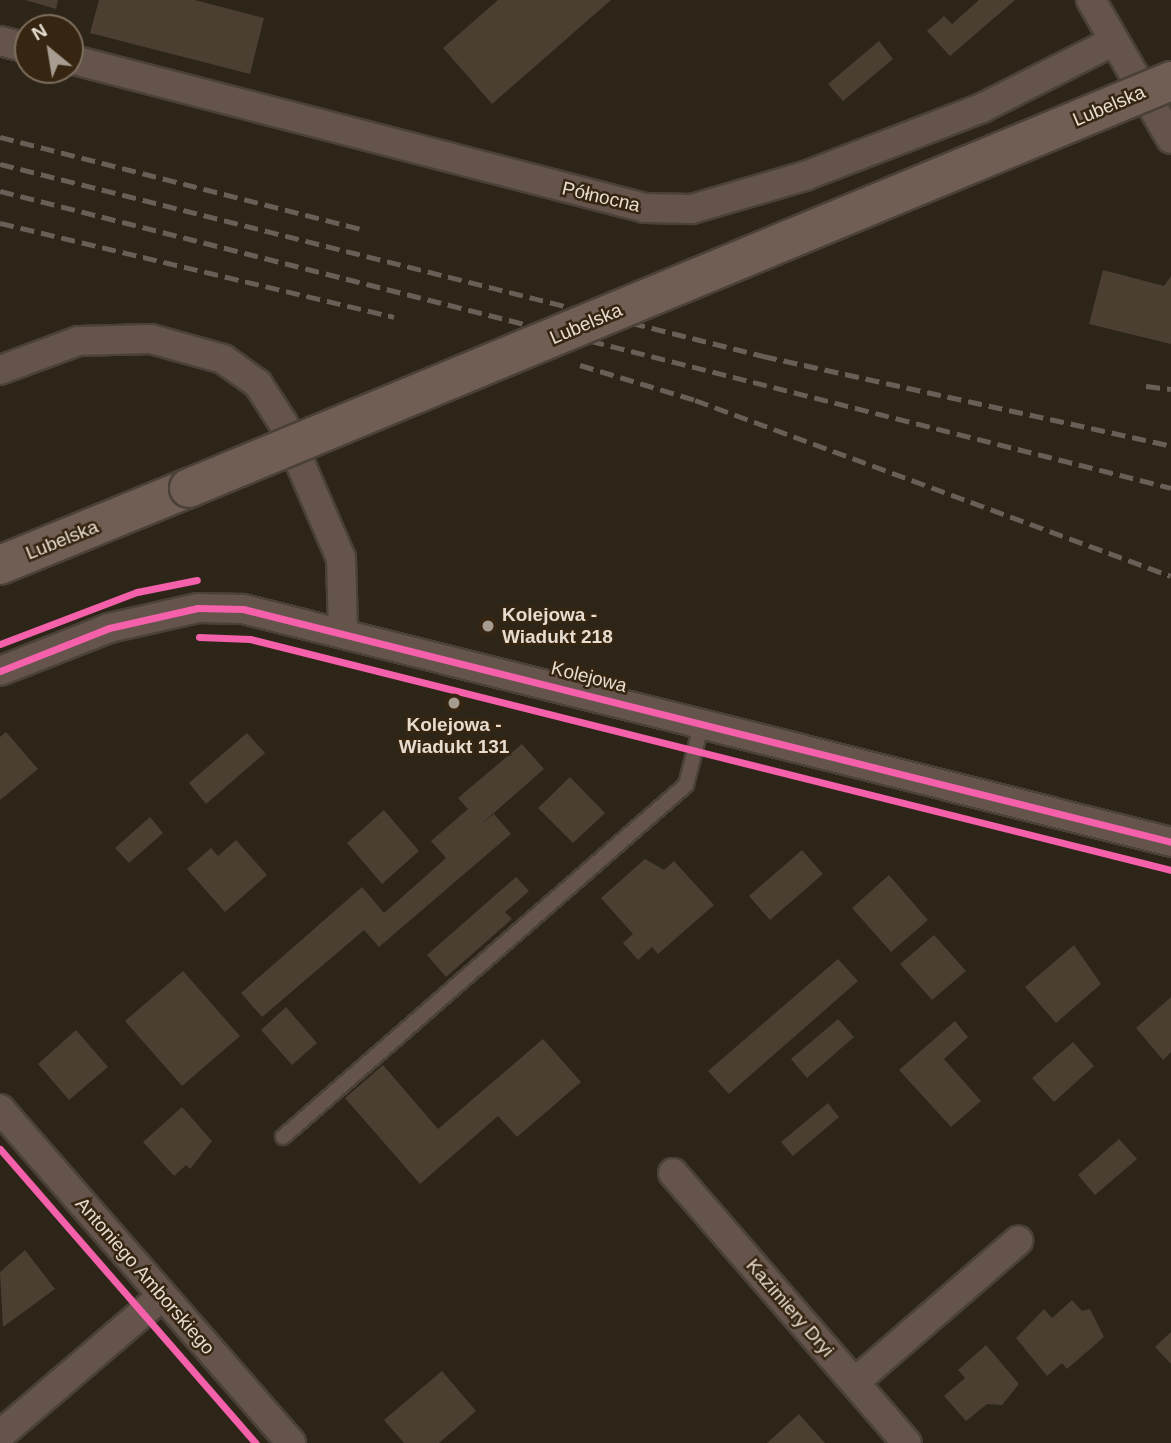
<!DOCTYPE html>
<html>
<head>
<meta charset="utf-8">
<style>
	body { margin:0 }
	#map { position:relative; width:1171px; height:1443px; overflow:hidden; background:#2e2519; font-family:Helvetica,sans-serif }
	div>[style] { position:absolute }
	.building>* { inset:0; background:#4a3f31 }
	.roads { filter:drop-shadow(2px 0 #4a4138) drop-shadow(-2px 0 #4a4138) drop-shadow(0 2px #4a4138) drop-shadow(0 -2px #4a4138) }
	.service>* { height:14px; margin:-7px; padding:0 7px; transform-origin:7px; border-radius:7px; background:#64544c }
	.minor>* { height:28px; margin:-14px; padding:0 14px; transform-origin:14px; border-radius:14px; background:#64544c }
	.secondary>* { height:38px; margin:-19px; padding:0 19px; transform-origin:19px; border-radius:19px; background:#705d54 }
	.rail>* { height:5px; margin-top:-2.5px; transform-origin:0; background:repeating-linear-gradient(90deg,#6a5f56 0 14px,transparent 0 21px) }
	.bridges { filter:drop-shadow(2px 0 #4a4138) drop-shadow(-2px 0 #4a4138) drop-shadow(0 2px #4a4138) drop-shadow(0 -2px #4a4138) }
	.secondary-bridge>* { height:38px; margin:-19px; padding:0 19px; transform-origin:19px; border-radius:19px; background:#705d54 }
	.cycleway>* { height:7px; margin:-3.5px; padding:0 3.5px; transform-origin:3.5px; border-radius:3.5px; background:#f560ab }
	.dots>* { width:19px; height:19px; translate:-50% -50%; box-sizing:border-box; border:4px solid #362611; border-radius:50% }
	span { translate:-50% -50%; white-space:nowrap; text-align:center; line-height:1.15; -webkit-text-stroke:5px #362611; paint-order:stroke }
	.street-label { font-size:19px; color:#e7dcd0 }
	.poi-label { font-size:19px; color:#e7dcd0; font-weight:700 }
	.left { translate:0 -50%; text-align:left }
	.north { position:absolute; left:14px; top:14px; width:70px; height:70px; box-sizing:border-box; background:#362611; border:2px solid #7d6f5d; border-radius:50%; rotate:330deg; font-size:19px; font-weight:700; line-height:28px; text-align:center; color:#e7dcd0 }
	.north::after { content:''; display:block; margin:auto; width:24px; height:32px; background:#a69c90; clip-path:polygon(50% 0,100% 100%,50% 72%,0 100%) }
</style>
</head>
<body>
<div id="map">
	<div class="building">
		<i style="clip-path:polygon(25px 0,58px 0,56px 9px)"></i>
		<i style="clip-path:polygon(99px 0,195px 0,264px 18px,250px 74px,90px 33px)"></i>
		<i style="clip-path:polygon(498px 0,611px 0,492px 104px,443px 48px)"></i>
		<i style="clip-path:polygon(979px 0,1015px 0,950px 56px,927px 31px,944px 16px,952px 24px)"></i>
		<i style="clip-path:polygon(879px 41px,893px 59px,843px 101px,828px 84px)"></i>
		<i style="clip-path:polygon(1103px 270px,1164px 286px,1171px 276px,1171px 344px,1089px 324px)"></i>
		<i style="clip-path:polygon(6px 732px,38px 769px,0 800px,0 737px)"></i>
		<i style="clip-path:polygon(247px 733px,265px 753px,206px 804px,189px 783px)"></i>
		<i style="clip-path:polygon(522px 744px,544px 769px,481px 824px,494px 814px,511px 834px,379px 947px,364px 930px,262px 1017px,241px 993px,362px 887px,384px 913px,427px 875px,446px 858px,431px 841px,468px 809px,458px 798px)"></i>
		<i style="clip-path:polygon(570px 777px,605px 813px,573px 843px,538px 808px)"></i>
		<i style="clip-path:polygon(384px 810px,419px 851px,382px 884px,347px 843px)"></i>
		<i style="clip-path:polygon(150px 817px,163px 833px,129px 863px,115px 848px)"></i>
		<i style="clip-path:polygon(236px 840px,267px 875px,225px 912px,187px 869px,211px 848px,218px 856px)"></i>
		<i style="clip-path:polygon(802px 850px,823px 874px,770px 920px,749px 896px)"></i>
		<i style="clip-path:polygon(645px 859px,664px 870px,674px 861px,714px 905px,658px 954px,652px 947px,638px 960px,623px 943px,633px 934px,601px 898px)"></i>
		<i style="clip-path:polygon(889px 875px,928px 920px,891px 952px,852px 908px)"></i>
		<i style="clip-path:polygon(516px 877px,529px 891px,505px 912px,512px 919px,446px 977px,427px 955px)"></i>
		<i style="clip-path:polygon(934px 935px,966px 971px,932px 1000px,900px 964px)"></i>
		<i style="clip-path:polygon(1074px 945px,1101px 984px,1056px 1023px,1025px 987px)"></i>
		<i style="clip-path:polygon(838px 959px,858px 981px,729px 1094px,708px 1071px)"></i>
		<i style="clip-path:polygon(183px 971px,240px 1036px,182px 1086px,125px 1021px)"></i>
		<i style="clip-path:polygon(1171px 997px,1171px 1052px,1163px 1060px,1136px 1028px)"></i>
		<i style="clip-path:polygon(286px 1007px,317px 1043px,292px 1065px,261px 1030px)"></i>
		<i style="clip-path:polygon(838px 1019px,854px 1037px,807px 1078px,791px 1059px)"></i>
		<i style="clip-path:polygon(955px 1021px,968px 1037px,944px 1059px,981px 1101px,951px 1127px,899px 1070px)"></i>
		<i style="clip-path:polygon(76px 1030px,108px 1067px,69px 1100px,38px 1064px)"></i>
		<i style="clip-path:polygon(543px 1039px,581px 1082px,517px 1137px,498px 1116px,420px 1184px,345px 1098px,383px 1065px,438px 1129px)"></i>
		<i style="clip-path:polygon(1073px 1042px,1094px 1066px,1054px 1102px,1032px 1078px)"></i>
		<i style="clip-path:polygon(828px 1103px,839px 1117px,793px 1156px,781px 1142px)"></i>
		<i style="clip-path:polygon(182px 1107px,212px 1141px,190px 1169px,186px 1165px,174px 1176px,143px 1142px)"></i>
		<i style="clip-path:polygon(1119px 1139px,1137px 1159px,1095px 1195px,1078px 1175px)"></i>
		<i style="clip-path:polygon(25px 1250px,55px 1289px,3px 1327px,0 1272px)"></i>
		<i style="clip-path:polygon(1072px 1300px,1082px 1311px,1090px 1309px,1104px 1337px,1067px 1369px,1062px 1363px,1047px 1376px,1016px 1338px,1044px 1309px,1052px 1318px)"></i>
		<i style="clip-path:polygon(1171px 1332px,1171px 1364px,1155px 1347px)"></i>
		<i style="clip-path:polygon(986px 1345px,1019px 1384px,1002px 1405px,987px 1404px,966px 1421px,944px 1396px,965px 1378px,958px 1370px)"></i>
		<i style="clip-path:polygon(442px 1371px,476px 1411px,439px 1443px,404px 1443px,384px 1420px)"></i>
		<i style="clip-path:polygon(799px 1414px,825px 1443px,767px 1443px)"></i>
	</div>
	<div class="roads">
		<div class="service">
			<i style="left:283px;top:1137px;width:535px;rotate:-41.14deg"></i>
			<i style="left:686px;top:785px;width:65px;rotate:-75.7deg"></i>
		</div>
		<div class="minor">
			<i style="left:1091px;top:0;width:160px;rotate:60.1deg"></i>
			<i style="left:0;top:41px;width:29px;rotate:14deg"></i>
			<i style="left:70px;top:59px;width:594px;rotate:14.53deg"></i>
			<i style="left:645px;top:208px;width:47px;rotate:1.2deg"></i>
			<i style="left:692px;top:209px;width:118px;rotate:-16.3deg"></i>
			<i style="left:805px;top:176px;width:190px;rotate:-21deg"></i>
			<i style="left:982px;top:108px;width:148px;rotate:-26.9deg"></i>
			<i style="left:0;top:370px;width:83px;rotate:-20.4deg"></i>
			<i style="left:78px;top:341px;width:73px;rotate:-1.6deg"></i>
			<i style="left:151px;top:339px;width:75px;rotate:15.5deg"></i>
			<i style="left:223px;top:359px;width:43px;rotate:35.5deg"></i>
			<i style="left:258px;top:384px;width:46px;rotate:57.3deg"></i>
			<i style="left:283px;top:423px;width:147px;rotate:66.8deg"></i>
			<i style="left:341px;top:558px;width:73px;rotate:88.4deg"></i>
			<i style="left:0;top:671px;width:117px;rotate:-21.5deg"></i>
			<i style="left:109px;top:628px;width:91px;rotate:-12.7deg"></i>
			<i style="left:198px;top:608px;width:45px;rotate:1.3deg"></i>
			<i style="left:243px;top:609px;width:957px;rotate:14.09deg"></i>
			<i style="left:0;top:1109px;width:443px;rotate:48.9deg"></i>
			<i style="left:673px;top:1173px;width:357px;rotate:49.1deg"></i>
			<i style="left:855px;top:1382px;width:216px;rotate:-40.9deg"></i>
			<i style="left:0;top:1435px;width:213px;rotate:-40.6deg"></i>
		</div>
		<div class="secondary">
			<i style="left:0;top:565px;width:204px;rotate:-22.2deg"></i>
		</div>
	</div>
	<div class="rail">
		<i style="left:0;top:137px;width:377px;rotate:14.3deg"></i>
		<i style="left:0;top:164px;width:787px;rotate:14.12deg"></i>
		<i style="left:763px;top:356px;width:418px;rotate:12.4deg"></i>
		<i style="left:0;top:191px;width:1208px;rotate:14.23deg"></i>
		<i style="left:0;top:223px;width:405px;rotate:13.4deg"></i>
		<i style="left:580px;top:365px;width:120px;rotate:16.9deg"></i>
		<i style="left:695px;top:400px;width:507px;rotate:20.29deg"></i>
		<i style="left:1146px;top:386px;width:25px;rotate:7deg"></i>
	</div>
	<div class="bridges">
		<div class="secondary-bridge">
			<i style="left:189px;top:488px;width:1063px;rotate:-22.51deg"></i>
		</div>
	</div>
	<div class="cycleway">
		<i style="left:199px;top:637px;width:51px;rotate:2.2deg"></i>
		<i style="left:250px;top:639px;width:950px;rotate:14.08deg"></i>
		<i style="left:0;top:644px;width:147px;rotate:-20.8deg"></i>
		<i style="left:137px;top:592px;width:61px;rotate:-11.3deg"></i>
		<i style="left:0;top:671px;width:117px;rotate:-21.5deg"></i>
		<i style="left:109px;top:628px;width:91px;rotate:-12.7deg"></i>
		<i style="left:198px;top:608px;width:45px;rotate:1.3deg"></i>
		<i style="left:243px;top:609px;width:957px;rotate:14.09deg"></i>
		<i style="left:0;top:1149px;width:390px;rotate:49deg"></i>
	</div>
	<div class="dots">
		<i style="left:488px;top:626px;background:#a69c90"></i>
		<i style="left:454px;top:703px;background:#a69c90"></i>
	</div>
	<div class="street-label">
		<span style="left:1109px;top:106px;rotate:-23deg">Lubelska</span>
		<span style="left:601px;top:197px;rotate:13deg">Północna</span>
		<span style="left:586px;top:324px;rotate:-23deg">Lubelska</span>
		<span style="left:62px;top:540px;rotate:-22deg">Lubelska</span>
		<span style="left:589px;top:677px;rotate:14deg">Kolejowa</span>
		<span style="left:145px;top:1276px;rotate:49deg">Antoniego Amborskiego</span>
		<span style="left:790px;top:1308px;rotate:49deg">Kazimiery Dryi</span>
	</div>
	<div class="poi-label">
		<span class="left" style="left:502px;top:626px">Kolejowa -<br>Wiadukt 218</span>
		<span style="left:454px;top:736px">Kolejowa -<br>Wiadukt 131</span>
	</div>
	<div class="north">N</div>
</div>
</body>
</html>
